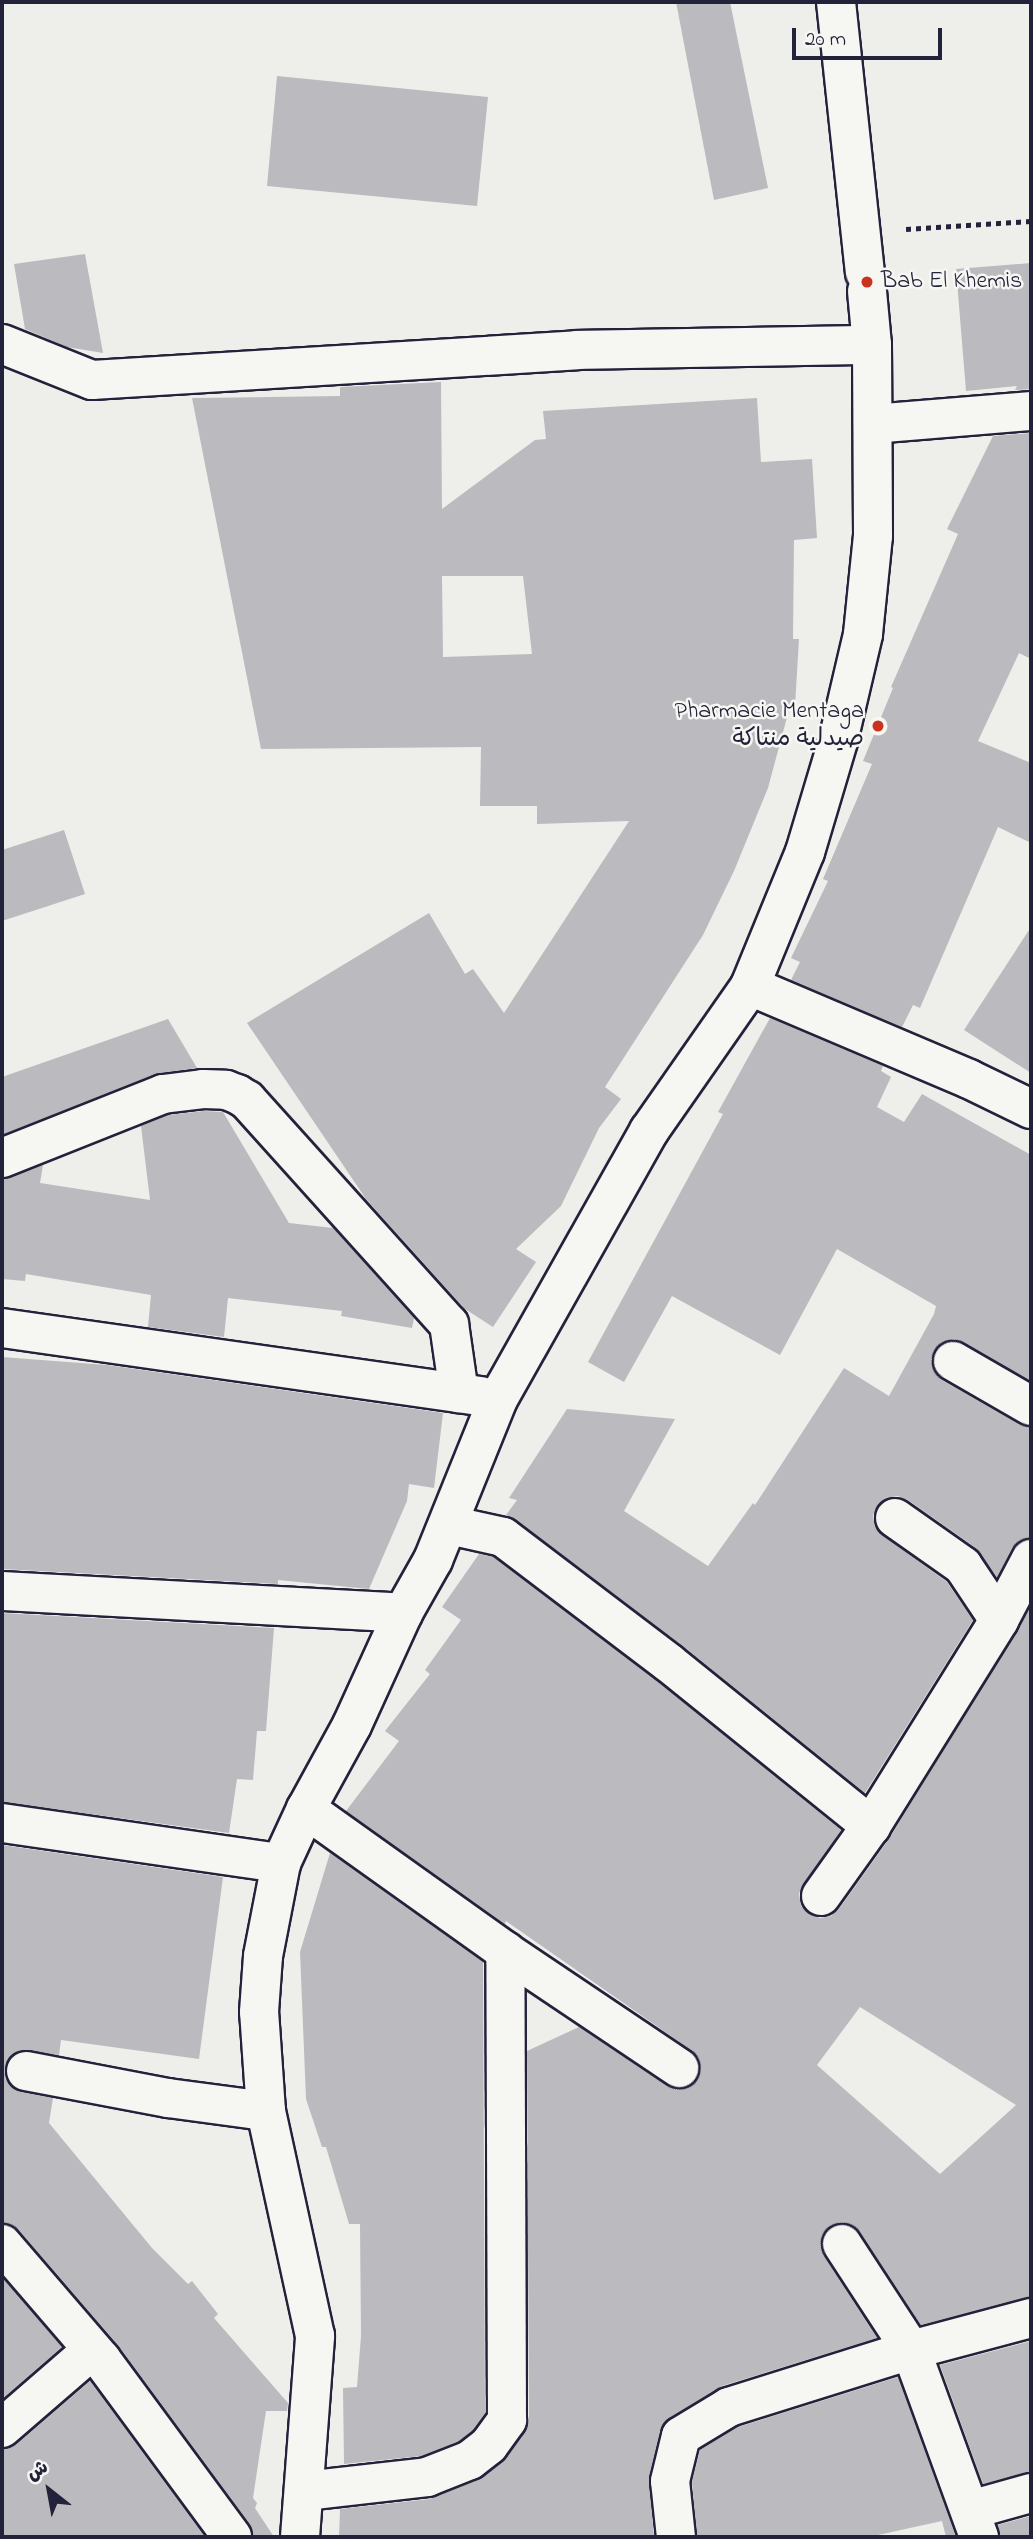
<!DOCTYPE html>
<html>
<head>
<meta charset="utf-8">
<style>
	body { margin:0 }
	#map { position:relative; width:1033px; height:2539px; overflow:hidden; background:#eeeeeb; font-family:"Indie Flower","Playpen Sans Arabic",sans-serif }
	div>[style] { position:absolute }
	.building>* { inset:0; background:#bbbbbf }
	.path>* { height:4.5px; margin-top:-2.25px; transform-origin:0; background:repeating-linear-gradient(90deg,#22223b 0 5px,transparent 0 10px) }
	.roads { filter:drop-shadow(2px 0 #22223b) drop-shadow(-2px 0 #22223b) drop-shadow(0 2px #22223b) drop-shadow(0 -2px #22223b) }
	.minor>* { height:38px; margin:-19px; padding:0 19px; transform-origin:19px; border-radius:19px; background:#f6f6f2 }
	.dots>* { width:19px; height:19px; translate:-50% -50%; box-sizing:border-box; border:4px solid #f6f6f2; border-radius:50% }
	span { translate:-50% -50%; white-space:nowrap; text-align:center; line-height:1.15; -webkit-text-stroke:5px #f6f6f2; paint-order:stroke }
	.poi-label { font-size:24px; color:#22223b }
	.left { translate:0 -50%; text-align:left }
	.right { translate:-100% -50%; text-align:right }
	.frame { position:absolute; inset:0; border:4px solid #22223b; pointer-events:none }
	.north { position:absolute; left:14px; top:2455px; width:70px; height:70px; -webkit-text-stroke:5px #f6f6f2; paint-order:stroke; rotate:329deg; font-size:19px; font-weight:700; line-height:28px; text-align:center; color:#22223b }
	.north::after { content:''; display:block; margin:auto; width:24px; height:32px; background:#22223b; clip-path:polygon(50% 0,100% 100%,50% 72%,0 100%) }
	.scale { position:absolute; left:792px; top:28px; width:150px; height:32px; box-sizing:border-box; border:4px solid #22223b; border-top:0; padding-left:9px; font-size:21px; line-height:24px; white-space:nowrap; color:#22223b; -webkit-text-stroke:5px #f6f6f2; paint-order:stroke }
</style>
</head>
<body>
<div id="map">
	<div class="building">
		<i style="clip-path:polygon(676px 2px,730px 2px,768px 188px,714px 200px)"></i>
		<i style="clip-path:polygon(277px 76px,488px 97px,477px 206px,267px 186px)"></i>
		<i style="clip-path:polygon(85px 254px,103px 353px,67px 347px,25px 329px,14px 264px)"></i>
		<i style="clip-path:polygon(1031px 263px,1031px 389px,1015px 390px,1017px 386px,966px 391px,956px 269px)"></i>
		<i style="clip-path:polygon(evenodd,441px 382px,442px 509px,535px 440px,546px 439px,543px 411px,757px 398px,761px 462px,812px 459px,817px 538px,794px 540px,793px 639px,799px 639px,795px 706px,790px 706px,768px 788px,734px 871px,703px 935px,605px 1087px,621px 1099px,599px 1128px,561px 1206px,516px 1249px,536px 1262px,493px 1327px,465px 1309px,366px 1199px,247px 1023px,429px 913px,465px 974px,473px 969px,504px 1013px,629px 821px,537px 824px,537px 806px,480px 806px,481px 747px,261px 749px,192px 398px,340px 396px,340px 387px,441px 382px,442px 576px,523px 576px,532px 654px,443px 657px,442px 576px)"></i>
		<i style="clip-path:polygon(1031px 433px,1031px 659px,1019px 653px,978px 741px,1031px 763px,1031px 843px,998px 827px,920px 1008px,913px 1005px,902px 1027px,791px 980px,800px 962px,791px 958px,828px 881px,823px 879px,872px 764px,863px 761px,893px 688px,891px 687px,958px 534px,947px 529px,993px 436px)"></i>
		<i style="clip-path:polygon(64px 830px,85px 894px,2px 921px,2px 850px)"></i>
		<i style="clip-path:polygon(1031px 927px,1031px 1073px,964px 1030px)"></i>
		<i style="clip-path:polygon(770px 1018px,883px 1066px,881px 1071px,891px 1077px,877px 1107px,904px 1122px,922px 1094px,1031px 1155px,1031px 1381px,954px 1339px,942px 1342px,934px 1351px,931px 1360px,934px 1371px,942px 1380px,1020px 1425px,1031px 1428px,1031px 1537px,1020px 1540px,1012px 1548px,997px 1577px,976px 1548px,908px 1500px,898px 1496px,886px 1498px,877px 1506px,873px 1515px,875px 1527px,882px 1535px,947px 1582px,973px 1620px,865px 1793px,683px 1646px,516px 1520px,506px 1515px,517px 1500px,509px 1498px,567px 1409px,675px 1419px,624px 1511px,708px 1566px,753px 1503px,755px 1505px,844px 1368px,889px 1396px,934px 1314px,936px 1306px,837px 1249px,780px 1355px,672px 1296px,624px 1382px,588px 1362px,723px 1114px,718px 1112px)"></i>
		<i style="clip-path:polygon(168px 1019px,197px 1068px,155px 1074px,2px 1135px,2px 1077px)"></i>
		<i style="clip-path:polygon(204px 1111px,223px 1112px,289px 1223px,333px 1228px,414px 1318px,412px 1328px,341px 1316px,342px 1311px,228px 1298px,224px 1337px,148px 1327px,151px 1295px,26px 1274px,25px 1281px,2px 1279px,2px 1179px,43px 1165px,40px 1183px,150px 1200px,141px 1126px,168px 1115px)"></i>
		<i style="clip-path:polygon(2px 1357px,107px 1365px,443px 1413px,434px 1488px,409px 1484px,407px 1501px,369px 1589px,278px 1580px,278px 1584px,2px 1569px)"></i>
		<i style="clip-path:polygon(evenodd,479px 1554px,494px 1557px,656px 1680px,841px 1830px,799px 1893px,801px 1906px,809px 1914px,820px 1918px,831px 1916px,839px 1909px,889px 1839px,1031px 1606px,1031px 2297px,921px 2325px,860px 2232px,852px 2225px,842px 2222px,831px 2225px,822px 2235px,820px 2246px,823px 2255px,877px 2338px,722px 2386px,669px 2418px,660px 2431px,649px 2476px,654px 2537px,339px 2537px,340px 2509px,430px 2499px,478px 2480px,503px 2462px,525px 2432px,529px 2420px,527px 2051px,579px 2027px,667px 2086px,677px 2090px,688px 2088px,697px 2081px,701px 2070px,699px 2059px,691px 2050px,506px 1921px,505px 1924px,346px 1811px,399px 1741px,385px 1731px,430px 1674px,425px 1670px,461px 1620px,442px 1607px,479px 1554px,860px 2007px,1016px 2105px,940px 2174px,817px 2065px,860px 2007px)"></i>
		<i style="clip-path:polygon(2px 1613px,274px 1628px,266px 1731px,257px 1731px,253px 1780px,237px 1779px,229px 1833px,2px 1802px)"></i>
		<i style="clip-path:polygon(2px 1845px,223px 1877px,199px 2059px,61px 2040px,59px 2055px,18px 2051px,10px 2056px,5px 2066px,5px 2078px,11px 2087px,21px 2092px,53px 2098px,49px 2123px,152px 2248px,188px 2284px,192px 2281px,218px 2314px,214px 2318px,288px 2403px,287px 2411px,266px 2411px,253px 2498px,257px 2503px,255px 2508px,274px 2537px,253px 2537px,250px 2524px,118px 2345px,19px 2230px,2px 2223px)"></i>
		<i style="clip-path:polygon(330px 1853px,483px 1962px,485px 2413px,473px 2430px,459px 2441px,422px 2456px,344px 2464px,343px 2388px,357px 2387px,361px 2336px,360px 2224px,349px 2224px,326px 2147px,322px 2147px,306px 2099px,300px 1952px)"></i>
		<i style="clip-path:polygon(2px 2277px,62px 2347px,2px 2399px)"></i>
		<i style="clip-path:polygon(1031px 2341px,1031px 2472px,983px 2484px,940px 2365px)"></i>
		<i style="clip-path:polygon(898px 2377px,956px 2537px,946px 2537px,942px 2521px,869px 2537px,697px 2537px,692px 2482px,700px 2450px,738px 2427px)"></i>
		<i style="clip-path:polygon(90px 2381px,205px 2537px,2px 2537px,2px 2449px,16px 2445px)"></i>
		<i style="clip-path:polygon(1031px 2516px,1031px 2537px,1000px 2537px,998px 2525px)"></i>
	</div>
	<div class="path">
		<i style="left:906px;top:229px;width:125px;rotate:-3.7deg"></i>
	</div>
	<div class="roads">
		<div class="minor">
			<i style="left:836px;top:2px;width:272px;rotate:83.9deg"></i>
			<i style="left:2px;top:344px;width:97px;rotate:21.8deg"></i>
			<i style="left:92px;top:380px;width:486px;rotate:-3.5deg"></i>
			<i style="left:577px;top:350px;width:295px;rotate:-1deg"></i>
			<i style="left:873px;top:424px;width:159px;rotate:-4.7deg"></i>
			<i style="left:750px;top:986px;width:238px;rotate:23deg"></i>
			<i style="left:969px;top:1079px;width:69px;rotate:25.8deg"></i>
			<i style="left:2px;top:1158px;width:173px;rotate:-21.7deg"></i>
			<i style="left:163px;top:1094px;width:40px;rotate:-7.1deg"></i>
			<i style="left:203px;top:1089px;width:23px;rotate:2deg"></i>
			<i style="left:226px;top:1090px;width:12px;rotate:20deg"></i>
			<i style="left:237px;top:1094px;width:12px;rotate:31deg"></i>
			<i style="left:247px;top:1100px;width:302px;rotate:48deg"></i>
			<i style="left:449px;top:1324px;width:70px;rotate:81.8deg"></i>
			<i style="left:2px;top:1328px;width:485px;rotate:8.1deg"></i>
			<i style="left:953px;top:1361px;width:90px;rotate:30deg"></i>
			<i style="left:895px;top:1518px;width:83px;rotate:35.2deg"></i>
			<i style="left:963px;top:1566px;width:65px;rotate:56.3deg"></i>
			<i style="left:449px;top:1525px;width:55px;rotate:12.5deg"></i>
			<i style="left:503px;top:1537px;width:208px;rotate:37.2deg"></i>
			<i style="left:669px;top:1663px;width:260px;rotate:38.9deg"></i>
			<i style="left:2px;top:1591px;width:402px;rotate:3.1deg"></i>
			<i style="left:306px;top:1809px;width:244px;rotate:35.5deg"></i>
			<i style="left:505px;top:1951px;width:210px;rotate:33.9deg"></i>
			<i style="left:2px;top:1823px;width:282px;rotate:8.2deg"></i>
			<i style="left:821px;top:1896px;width:86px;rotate:-54.5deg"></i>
			<i style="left:871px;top:1826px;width:243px;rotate:-58.1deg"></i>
			<i style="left:999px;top:1620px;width:69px;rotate:-62.3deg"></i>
			<i style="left:26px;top:2071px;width:145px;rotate:10.8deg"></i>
			<i style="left:168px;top:2098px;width:99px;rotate:7.6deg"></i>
			<i style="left:2px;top:2244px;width:152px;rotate:49.3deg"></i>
			<i style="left:101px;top:2359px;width:221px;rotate:53.6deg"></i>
			<i style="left:842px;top:2244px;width:126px;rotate:56.9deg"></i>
			<i style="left:911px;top:2350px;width:199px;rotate:70deg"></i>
			<i style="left:2px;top:2428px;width:119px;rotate:-40.9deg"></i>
			<i style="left:305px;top:2491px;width:123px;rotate:-6.5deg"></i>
			<i style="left:427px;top:2477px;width:46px;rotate:-21.6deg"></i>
			<i style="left:470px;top:2460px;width:24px;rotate:-38deg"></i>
			<i style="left:489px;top:2445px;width:31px;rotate:-54deg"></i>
			<i style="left:507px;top:2420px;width:469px;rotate:-90.2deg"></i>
			<i style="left:970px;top:2510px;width:63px;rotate:-15.6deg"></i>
			<i style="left:300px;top:2537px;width:202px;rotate:-85.7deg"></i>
			<i style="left:315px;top:2336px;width:230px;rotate:-102.3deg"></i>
			<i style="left:266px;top:2111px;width:99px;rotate:-94deg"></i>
			<i style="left:259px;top:2012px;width:56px;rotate:-85.9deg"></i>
			<i style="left:263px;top:1956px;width:95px;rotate:-79deg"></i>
			<i style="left:281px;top:1863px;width:60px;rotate:-65.2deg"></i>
			<i style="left:306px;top:1809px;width:96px;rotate:-61.3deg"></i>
			<i style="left:352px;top:1725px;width:123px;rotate:-65.5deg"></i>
			<i style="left:403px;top:1613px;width:61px;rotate:-60.5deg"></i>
			<i style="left:433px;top:1560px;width:174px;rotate:-68deg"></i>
			<i style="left:498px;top:1399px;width:308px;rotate:-60.6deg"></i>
			<i style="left:649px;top:1131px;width:177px;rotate:-55.1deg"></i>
			<i style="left:750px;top:986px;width:145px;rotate:-67.7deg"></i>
			<i style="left:805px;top:852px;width:116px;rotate:-73.4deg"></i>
			<i style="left:838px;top:741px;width:110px;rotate:-76.8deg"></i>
			<i style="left:863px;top:634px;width:99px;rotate:-84.2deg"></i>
			<i style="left:873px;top:536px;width:191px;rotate:-90.3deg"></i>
			<i style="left:872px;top:345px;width:54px;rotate:-95.3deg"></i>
			<i style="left:676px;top:2537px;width:56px;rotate:-96.1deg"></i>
			<i style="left:670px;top:2481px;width:46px;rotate:-76.3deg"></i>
			<i style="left:681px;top:2436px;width:56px;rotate:-31.1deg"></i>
			<i style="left:729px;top:2407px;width:191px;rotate:-17.4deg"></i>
			<i style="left:911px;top:2350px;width:124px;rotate:-14.9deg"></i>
		</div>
	</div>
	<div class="dots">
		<i style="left:867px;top:282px;background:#c8321e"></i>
		<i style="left:878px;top:726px;background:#c8321e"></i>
	</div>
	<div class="poi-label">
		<span class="left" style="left:881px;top:282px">Bab El Khemis</span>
		<span class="right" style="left:864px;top:726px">Pharmacie Mentaga<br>صيدلية منتاكة</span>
	</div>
	<div class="frame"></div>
	<div class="north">ش</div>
	<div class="scale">20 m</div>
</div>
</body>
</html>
